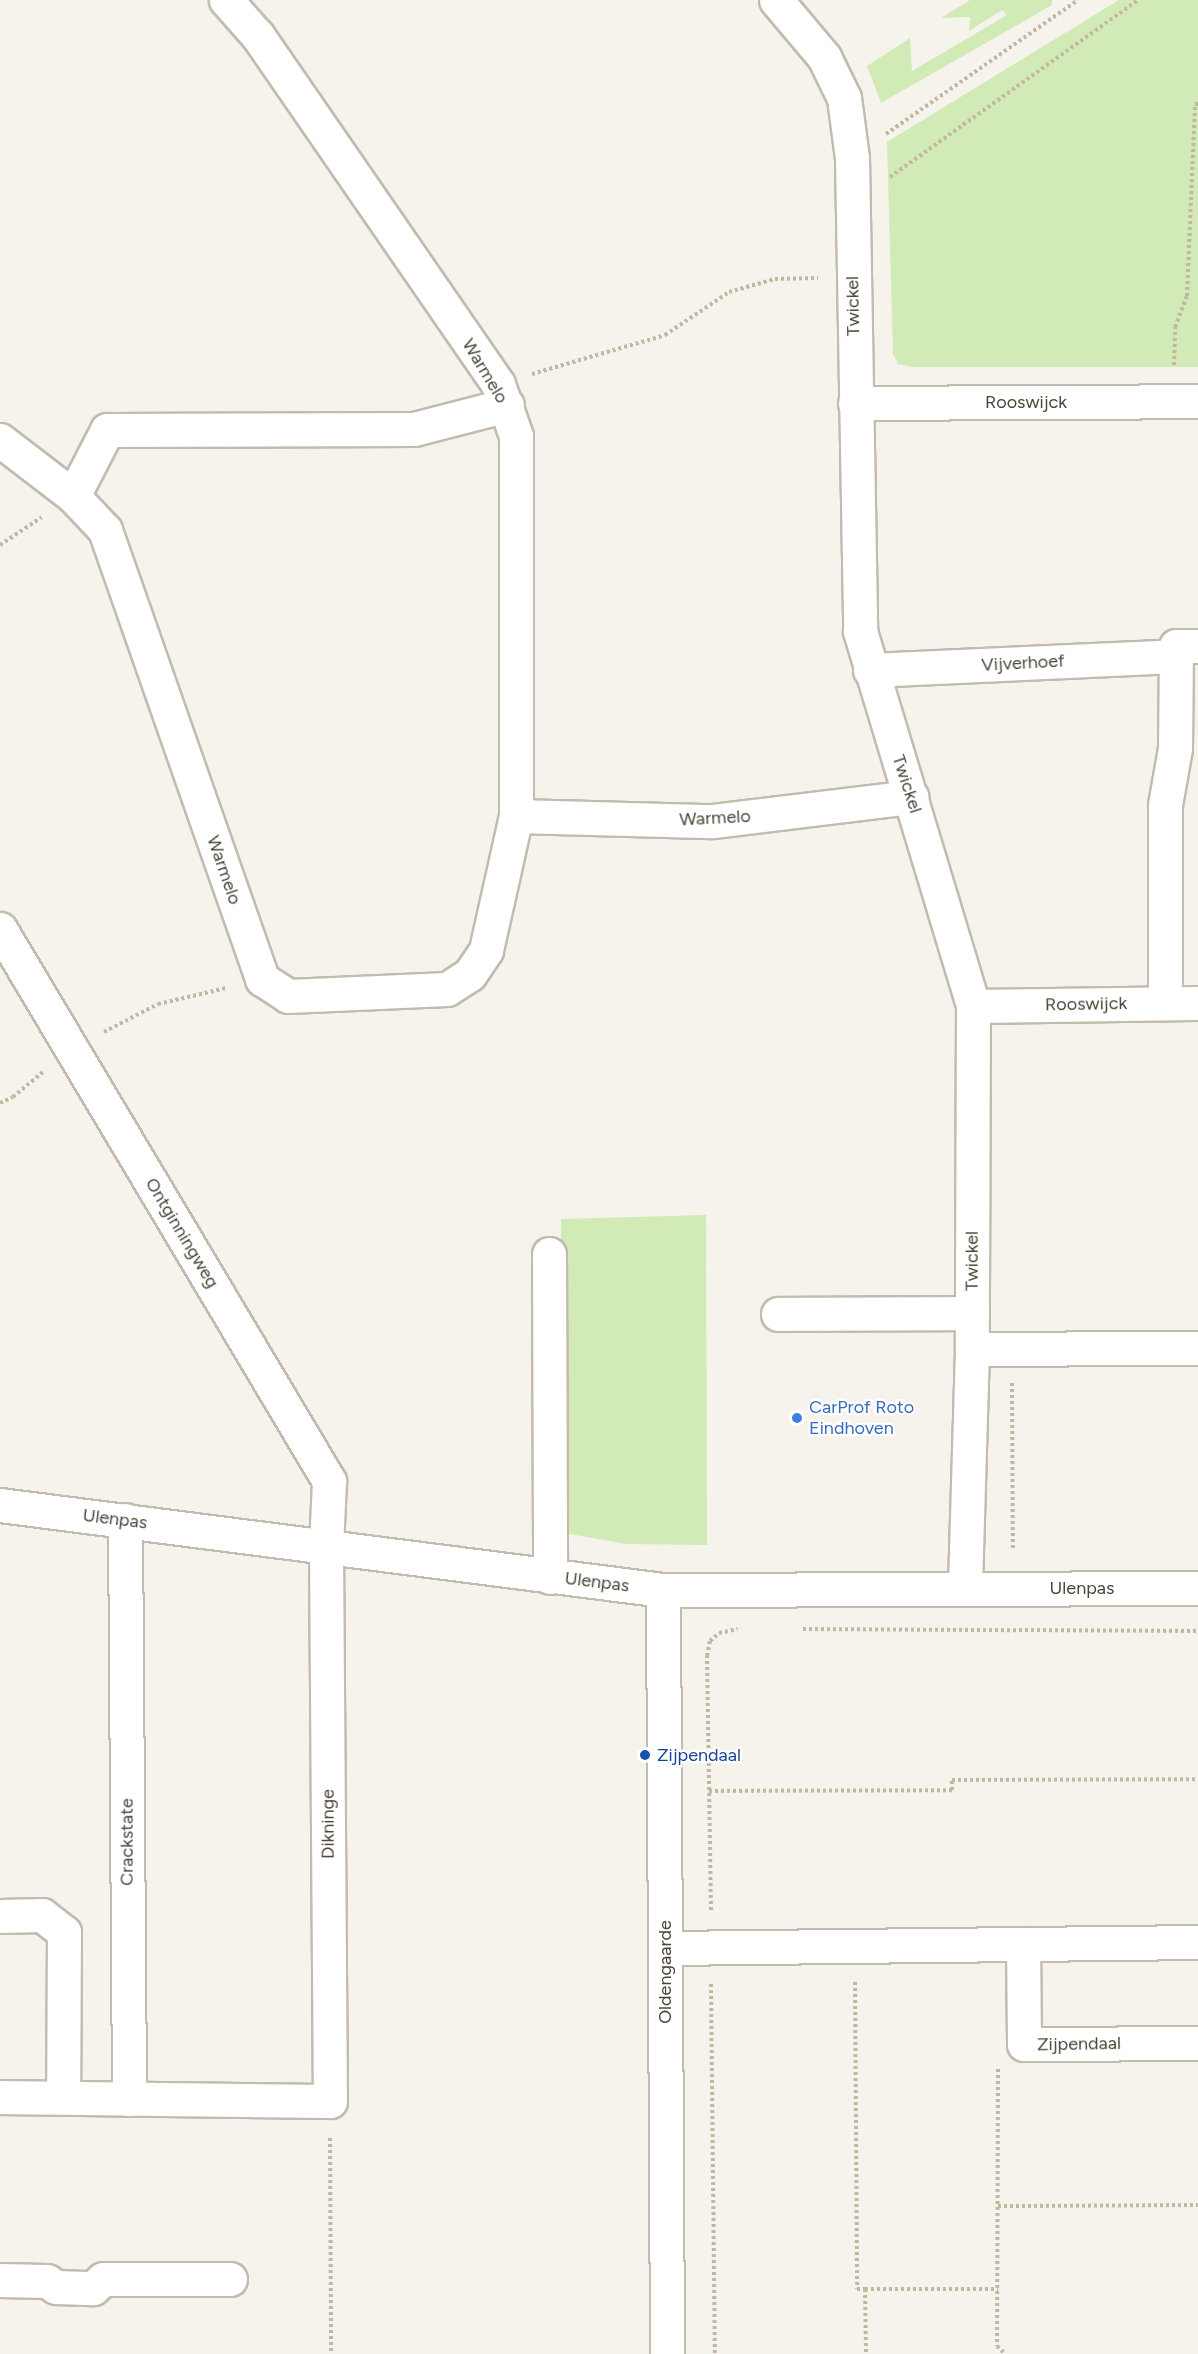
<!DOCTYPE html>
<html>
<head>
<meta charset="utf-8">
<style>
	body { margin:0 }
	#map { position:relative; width:1198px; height:2354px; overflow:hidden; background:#f6f3ec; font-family:Figtree,sans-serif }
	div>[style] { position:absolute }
	.green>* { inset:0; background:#d2eab5 }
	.path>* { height:4px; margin-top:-2px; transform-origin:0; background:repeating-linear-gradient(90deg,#c4b79f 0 3px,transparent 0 6px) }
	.roads { filter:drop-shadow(2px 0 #c2bbae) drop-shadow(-2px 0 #c2bbae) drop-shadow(0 2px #c2bbae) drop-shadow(0 -2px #c2bbae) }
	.minor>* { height:33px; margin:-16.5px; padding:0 16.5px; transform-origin:16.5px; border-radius:16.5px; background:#fff }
	.dots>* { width:16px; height:16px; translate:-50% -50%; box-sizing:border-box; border:3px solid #fff; border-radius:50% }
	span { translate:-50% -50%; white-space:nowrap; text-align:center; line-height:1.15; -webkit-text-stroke:4.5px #fff; paint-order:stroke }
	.street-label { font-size:18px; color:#4b4439 }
	.shop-label { font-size:18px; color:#366cbe }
	.left { translate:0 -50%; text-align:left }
	.transit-label { font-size:18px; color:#164399 }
</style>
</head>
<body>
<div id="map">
	<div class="green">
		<i style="clip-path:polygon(970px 0,1052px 0,1052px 5px,881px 103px,867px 66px,910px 38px,912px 71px,1007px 15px,1002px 10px,969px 31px,970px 17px,941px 18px)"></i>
		<i style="clip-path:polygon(1119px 0,1198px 0,1198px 367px,913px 367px,898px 364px,893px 354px,887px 142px)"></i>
		<i style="clip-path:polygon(706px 1215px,707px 1545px,626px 1544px,564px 1533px,561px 1219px)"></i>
	</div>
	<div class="path">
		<i style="left:886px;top:134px;width:234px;rotate:-34.9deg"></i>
		<i style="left:890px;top:177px;width:305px;rotate:-35.5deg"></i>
		<i style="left:1174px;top:365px;width:38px;rotate:-88deg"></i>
		<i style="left:1175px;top:327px;width:33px;rotate:-69deg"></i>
		<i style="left:1187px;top:296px;width:192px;rotate:-87.6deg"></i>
		<i style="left:1195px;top:104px;width:3px"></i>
		<i style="left:532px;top:374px;width:139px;rotate:-16.3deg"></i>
		<i style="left:665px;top:335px;width:77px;rotate:-33.9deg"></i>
		<i style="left:729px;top:292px;width:48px;rotate:-15.8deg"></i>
		<i style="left:775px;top:279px;width:43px;rotate:-1.3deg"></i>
		<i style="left:0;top:545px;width:50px;rotate:-33.7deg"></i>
		<i style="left:104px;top:1032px;width:61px;rotate:-27.4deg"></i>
		<i style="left:158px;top:1004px;width:70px;rotate:-13.2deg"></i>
		<i style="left:0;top:1103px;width:14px;rotate:-25deg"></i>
		<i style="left:13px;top:1097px;width:39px;rotate:-40deg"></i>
		<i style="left:1012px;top:1383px;width:168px;rotate:89.7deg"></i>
		<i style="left:803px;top:1629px;width:395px;rotate:0.3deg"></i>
		<i style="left:709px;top:1791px;width:243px;rotate:-0.2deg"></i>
		<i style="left:952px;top:1790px;width:10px;rotate:-90deg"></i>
		<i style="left:952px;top:1780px;width:246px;rotate:-0.2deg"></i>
		<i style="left:711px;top:1910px;width:254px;rotate:-90.9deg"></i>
		<i style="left:707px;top:1656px;width:15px;rotate:-79deg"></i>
		<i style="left:710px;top:1641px;width:12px;rotate:-42deg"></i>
		<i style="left:719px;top:1633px;width:19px;rotate:-12deg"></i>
		<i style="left:855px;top:1982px;width:307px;rotate:89.6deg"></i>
		<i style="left:857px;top:2289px;width:8px"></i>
		<i style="left:865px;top:2289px;width:65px;rotate:89.1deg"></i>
		<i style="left:711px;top:1984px;width:370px;rotate:89.4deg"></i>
		<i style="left:998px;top:2069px;width:277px;rotate:90.2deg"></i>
		<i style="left:997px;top:2346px;width:11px;rotate:45deg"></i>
		<i style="left:330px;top:2138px;width:216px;rotate:89.7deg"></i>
		<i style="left:998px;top:2206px;width:200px;rotate:-0.3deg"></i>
		<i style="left:865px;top:2289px;width:133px"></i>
	</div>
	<div class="roads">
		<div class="minor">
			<i style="left:776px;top:0;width:75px;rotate:49.9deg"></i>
			<i style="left:824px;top:57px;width:46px;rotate:64deg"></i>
			<i style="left:844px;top:98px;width:61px;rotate:82.4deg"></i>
			<i style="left:852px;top:158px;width:473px;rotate:89deg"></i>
			<i style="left:860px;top:631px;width:392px;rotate:73.2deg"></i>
			<i style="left:973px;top:1006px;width:343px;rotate:90.2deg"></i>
			<i style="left:972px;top:1349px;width:240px;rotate:91.7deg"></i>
			<i style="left:855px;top:403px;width:343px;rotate:-0.3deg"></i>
			<i style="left:0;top:440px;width:92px;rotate:37.5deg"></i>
			<i style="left:73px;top:496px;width:47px;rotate:46.7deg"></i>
			<i style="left:105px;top:530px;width:476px;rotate:70.7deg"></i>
			<i style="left:262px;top:979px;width:31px;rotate:33deg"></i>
			<i style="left:288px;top:996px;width:159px;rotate:-2.5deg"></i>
			<i style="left:447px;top:989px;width:27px;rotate:-33deg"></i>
			<i style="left:470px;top:974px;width:29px;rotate:-56deg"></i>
			<i style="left:486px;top:950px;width:137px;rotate:-77.4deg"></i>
			<i style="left:516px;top:816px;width:380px;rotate:-90deg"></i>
			<i style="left:516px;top:436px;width:55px;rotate:-109.1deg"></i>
			<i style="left:498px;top:384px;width:424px;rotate:-124.6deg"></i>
			<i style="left:257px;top:35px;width:47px;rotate:-131.5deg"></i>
			<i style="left:73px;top:496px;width:74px;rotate:-62.7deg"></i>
			<i style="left:107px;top:430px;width:307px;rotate:-0.2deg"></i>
			<i style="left:414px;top:429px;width:96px;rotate:-14.5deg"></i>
			<i style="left:870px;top:670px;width:306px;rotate:-2.6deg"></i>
			<i style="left:516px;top:816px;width:197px;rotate:1.5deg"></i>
			<i style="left:713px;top:821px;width:200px;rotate:-6.9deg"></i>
			<i style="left:0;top:929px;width:643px;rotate:59.2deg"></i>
			<i style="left:329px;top:1481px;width:67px;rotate:92.6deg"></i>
			<i style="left:326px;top:1548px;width:553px;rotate:89.59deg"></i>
			<i style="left:330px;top:2101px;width:330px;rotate:-179.3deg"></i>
			<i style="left:1165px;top:1003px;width:198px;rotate:-90deg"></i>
			<i style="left:1165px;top:805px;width:58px;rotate:-80deg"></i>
			<i style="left:1175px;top:748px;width:102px;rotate:-89.4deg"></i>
			<i style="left:1176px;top:646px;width:22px"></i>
			<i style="left:973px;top:1006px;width:225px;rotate:-0.8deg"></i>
			<i style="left:549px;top:1254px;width:323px;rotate:89.8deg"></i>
			<i style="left:778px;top:1314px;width:194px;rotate:-0.3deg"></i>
			<i style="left:972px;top:1349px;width:226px;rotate:-0.3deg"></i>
			<i style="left:0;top:1505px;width:668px;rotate:7.31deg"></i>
			<i style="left:663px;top:1590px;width:535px;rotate:-0.21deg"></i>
			<i style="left:125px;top:1520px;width:579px;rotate:89.6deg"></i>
			<i style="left:663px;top:1590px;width:764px;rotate:89.7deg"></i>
			<i style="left:0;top:1916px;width:42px;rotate:-1.4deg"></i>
			<i style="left:42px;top:1915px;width:28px;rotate:38deg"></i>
			<i style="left:64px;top:1932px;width:165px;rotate:90.3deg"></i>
			<i style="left:1023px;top:1944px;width:100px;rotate:89.4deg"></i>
			<i style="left:1024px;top:2044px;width:174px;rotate:-0.3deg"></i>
			<i style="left:665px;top:1948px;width:533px;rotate:-0.64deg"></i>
			<i style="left:0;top:2280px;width:47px;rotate:1.2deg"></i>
			<i style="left:47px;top:2281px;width:11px;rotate:34deg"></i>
			<i style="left:56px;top:2287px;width:37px;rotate:2deg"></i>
			<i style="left:93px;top:2288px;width:13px;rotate:-42deg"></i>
			<i style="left:103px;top:2279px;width:127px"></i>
		</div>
	</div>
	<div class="dots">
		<i style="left:797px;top:1418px;background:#3f7fe0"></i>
		<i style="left:645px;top:1755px;background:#1a4fb4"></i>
	</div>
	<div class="street-label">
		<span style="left:853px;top:306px;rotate:-91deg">Twickel</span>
		<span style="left:485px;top:371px;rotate:59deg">Warmelo</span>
		<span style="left:1026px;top:402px">Rooswijck</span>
		<span style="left:1023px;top:663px;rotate:-3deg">Vijverhoef</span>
		<span style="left:907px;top:784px;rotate:72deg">Twickel</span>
		<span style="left:715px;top:818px;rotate:-3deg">Warmelo</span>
		<span style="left:224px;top:870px;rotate:71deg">Warmelo</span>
		<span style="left:1086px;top:1004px;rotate:-1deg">Rooswijck</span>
		<span style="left:182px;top:1233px;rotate:59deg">Ontginningweg</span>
		<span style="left:972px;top:1261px;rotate:-90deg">Twickel</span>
		<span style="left:115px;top:1519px;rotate:7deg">Ulenpas</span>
		<span style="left:597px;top:1582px;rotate:7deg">Ulenpas</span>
		<span style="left:1082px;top:1588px">Ulenpas</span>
		<span style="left:328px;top:1824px;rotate:-90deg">Dikninge</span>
		<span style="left:127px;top:1842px;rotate:-90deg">Crackstate</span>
		<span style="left:665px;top:1972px;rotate:-90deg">Oldengaarde</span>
		<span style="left:1079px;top:2044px;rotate:-1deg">Zijpendaal</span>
	</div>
	<div class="shop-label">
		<span class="left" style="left:809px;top:1418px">CarProf Roto<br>Eindhoven</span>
	</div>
	<div class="transit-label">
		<span class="left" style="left:657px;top:1755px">Zijpendaal</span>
	</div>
</div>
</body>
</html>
